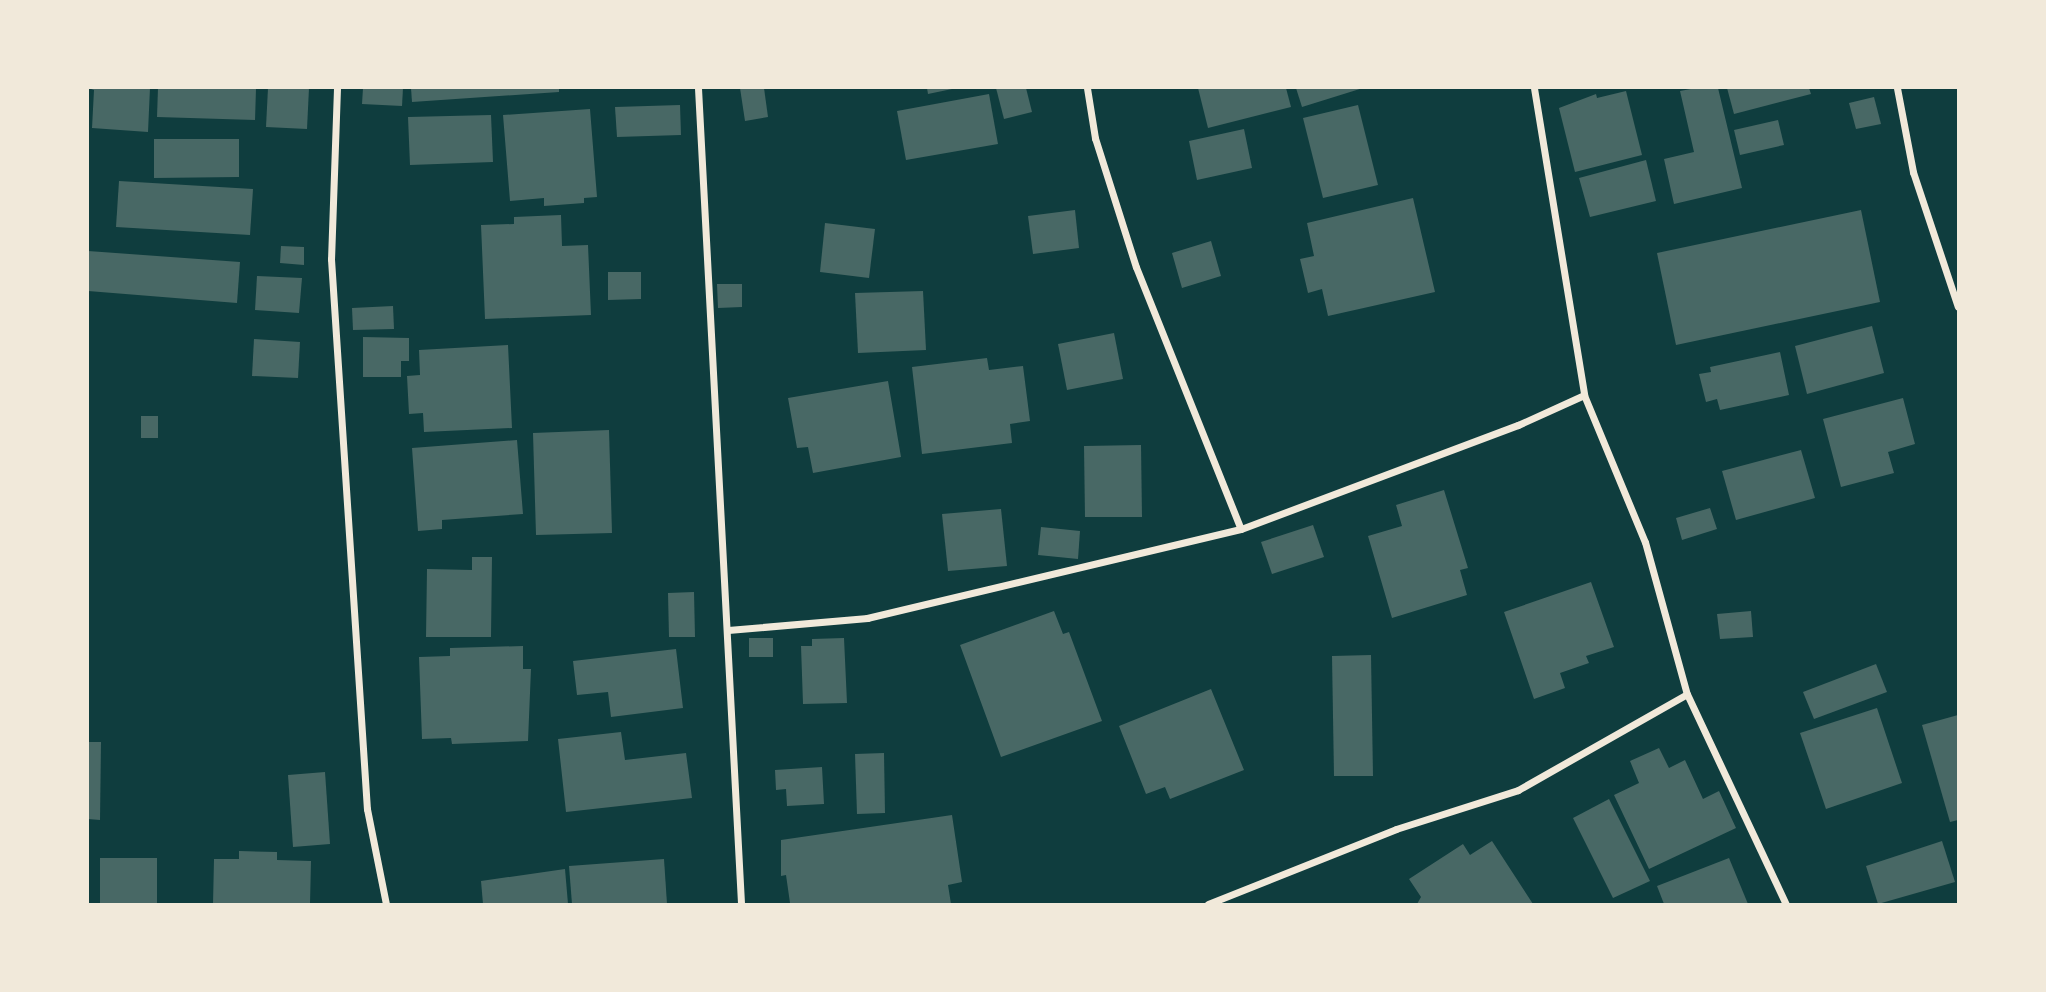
<!DOCTYPE html>
<html>
<head>
<meta charset="utf-8">
<style>
	body { margin:0 }
	#map { position:relative; width:2046px; height:992px; overflow:hidden; background:#0f3d3e; font-family:Merriweather,serif }
	div>[style] { position:absolute }
	.building>* { inset:0; background:#486865 }
	.minor>* { height:7px; margin:-3.5px; padding:0 3.5px; transform-origin:3.5px; border-radius:3.5px; background:#f1e9da }
	span { translate:-50% -50%; white-space:nowrap; text-align:center; line-height:1.15; -webkit-text-stroke:5px #f1e9da; paint-order:stroke }
	.frame { position:absolute; inset:0; border:89px solid #f1e9da; pointer-events:none }
</style>
</head>
<body>
<div id="map">
	<div class="building">
		<i style="clip-path:polygon(88px 88px,150px 88px,148px 132px,92px 128px,94px 90px)"></i>
		<i style="clip-path:polygon(158px 88px,256px 88px,255px 120px,157px 117px)"></i>
		<i style="clip-path:polygon(268px 88px,309px 88px,307px 129px,266px 127px)"></i>
		<i style="clip-path:polygon(363px 88px,403px 88px,402px 106px,362px 104px)"></i>
		<i style="clip-path:polygon(411px 88px,559px 88px,559px 92px,412px 102px)"></i>
		<i style="clip-path:polygon(740px 88px,764px 88px,768px 117px,745px 121px)"></i>
		<i style="clip-path:polygon(927px 88px,952px 88px,952px 89px,928px 94px)"></i>
		<i style="clip-path:polygon(996px 88px,1026px 88px,1032px 112px,1004px 119px)"></i>
		<i style="clip-path:polygon(1198px 88px,1286px 88px,1291px 107px,1208px 128px)"></i>
		<i style="clip-path:polygon(1296px 88px,1363px 88px,1302px 107px)"></i>
		<i style="clip-path:polygon(1696px 88px,1718px 88px,1742px 188px,1674px 204px,1664px 159px,1694px 152px,1680px 91px)"></i>
		<i style="clip-path:polygon(1727px 88px,1809px 88px,1811px 94px,1734px 114px)"></i>
		<i style="clip-path:polygon(1626px 91px,1642px 155px,1575px 172px,1559px 108px,1596px 94px,1597px 98px)"></i>
		<i style="clip-path:polygon(989px 94px,998px 144px,906px 160px,897px 111px)"></i>
		<i style="clip-path:polygon(1874px 97px,1881px 124px,1856px 129px,1849px 103px)"></i>
		<i style="clip-path:polygon(680px 105px,681px 135px,617px 137px,615px 107px)"></i>
		<i style="clip-path:polygon(1358px 105px,1378px 185px,1323px 198px,1303px 118px)"></i>
		<i style="clip-path:polygon(590px 109px,597px 197px,584px 198px,584px 203px,544px 206px,544px 198px,510px 201px,503px 115px)"></i>
		<i style="clip-path:polygon(491px 115px,493px 162px,410px 165px,408px 117px)"></i>
		<i style="clip-path:polygon(1778px 120px,1784px 145px,1740px 155px,1734px 130px)"></i>
		<i style="clip-path:polygon(1244px 129px,1252px 168px,1197px 180px,1189px 141px)"></i>
		<i style="clip-path:polygon(154px 139px,239px 139px,239px 177px,154px 178px)"></i>
		<i style="clip-path:polygon(1646px 160px,1656px 201px,1590px 217px,1579px 178px)"></i>
		<i style="clip-path:polygon(119px 181px,253px 189px,250px 235px,116px 227px)"></i>
		<i style="clip-path:polygon(1413px 198px,1435px 292px,1328px 316px,1322px 289px,1308px 293px,1300px 259px,1314px 256px,1307px 223px)"></i>
		<i style="clip-path:polygon(1075px 210px,1079px 248px,1033px 254px,1028px 216px)"></i>
		<i style="clip-path:polygon(1861px 210px,1880px 302px,1676px 345px,1657px 253px)"></i>
		<i style="clip-path:polygon(561px 215px,562px 246px,588px 245px,591px 315px,485px 319px,481px 225px,514px 224px,514px 217px)"></i>
		<i style="clip-path:polygon(825px 223px,875px 229px,869px 278px,820px 272px)"></i>
		<i style="clip-path:polygon(1211px 241px,1221px 276px,1182px 288px,1172px 253px)"></i>
		<i style="clip-path:polygon(281px 246px,304px 247px,304px 265px,280px 263px)"></i>
		<i style="clip-path:polygon(88px 251px,240px 262px,237px 303px,88px 291px)"></i>
		<i style="clip-path:polygon(608px 272px,641px 272px,641px 299px,608px 300px)"></i>
		<i style="clip-path:polygon(257px 276px,302px 278px,299px 313px,255px 310px)"></i>
		<i style="clip-path:polygon(717px 284px,742px 284px,742px 307px,718px 308px)"></i>
		<i style="clip-path:polygon(923px 291px,926px 350px,858px 353px,855px 293px)"></i>
		<i style="clip-path:polygon(393px 306px,394px 329px,353px 330px,352px 308px)"></i>
		<i style="clip-path:polygon(1872px 326px,1884px 373px,1807px 394px,1795px 346px)"></i>
		<i style="clip-path:polygon(1114px 333px,1123px 379px,1067px 390px,1058px 344px)"></i>
		<i style="clip-path:polygon(363px 337px,409px 338px,409px 361px,401px 361px,401px 377px,363px 377px)"></i>
		<i style="clip-path:polygon(254px 339px,300px 342px,298px 378px,252px 376px)"></i>
		<i style="clip-path:polygon(508px 345px,512px 428px,424px 432px,423px 413px,409px 414px,407px 376px,420px 375px,419px 350px)"></i>
		<i style="clip-path:polygon(1780px 352px,1789px 395px,1720px 410px,1717px 399px,1706px 402px,1699px 374px,1711px 372px,1710px 367px)"></i>
		<i style="clip-path:polygon(987px 358px,989px 370px,1023px 366px,1030px 421px,1010px 424px,1012px 443px,922px 454px,912px 367px)"></i>
		<i style="clip-path:polygon(888px 381px,901px 457px,813px 473px,808px 447px,797px 448px,788px 398px)"></i>
		<i style="clip-path:polygon(1903px 398px,1915px 444px,1888px 452px,1894px 473px,1841px 487px,1823px 419px)"></i>
		<i style="clip-path:polygon(141px 416px,158px 416px,158px 438px,141px 438px)"></i>
		<i style="clip-path:polygon(609px 430px,612px 533px,536px 535px,533px 433px)"></i>
		<i style="clip-path:polygon(517px 440px,523px 514px,442px 520px,442px 529px,418px 531px,412px 448px)"></i>
		<i style="clip-path:polygon(1141px 445px,1142px 517px,1085px 517px,1084px 446px)"></i>
		<i style="clip-path:polygon(1801px 450px,1815px 498px,1736px 520px,1722px 471px)"></i>
		<i style="clip-path:polygon(1444px 490px,1468px 568px,1460px 570px,1467px 595px,1392px 618px,1368px 536px,1402px 526px,1396px 505px)"></i>
		<i style="clip-path:polygon(1710px 508px,1717px 529px,1682px 540px,1676px 518px)"></i>
		<i style="clip-path:polygon(1001px 509px,1007px 566px,948px 571px,942px 514px)"></i>
		<i style="clip-path:polygon(1313px 525px,1324px 557px,1272px 574px,1261px 542px)"></i>
		<i style="clip-path:polygon(1041px 527px,1080px 531px,1078px 559px,1038px 555px)"></i>
		<i style="clip-path:polygon(472px 557px,492px 557px,491px 637px,426px 637px,427px 569px,472px 570px)"></i>
		<i style="clip-path:polygon(1591px 582px,1614px 647px,1586px 656px,1589px 663px,1560px 673px,1565px 688px,1534px 699px,1504px 612px)"></i>
		<i style="clip-path:polygon(694px 592px,695px 637px,669px 637px,668px 593px)"></i>
		<i style="clip-path:polygon(1054px 611px,1063px 634px,1069px 632px,1102px 721px,1001px 757px,960px 645px)"></i>
		<i style="clip-path:polygon(1751px 611px,1753px 637px,1720px 639px,1717px 614px)"></i>
		<i style="clip-path:polygon(749px 638px,773px 638px,773px 657px,749px 657px)"></i>
		<i style="clip-path:polygon(844px 638px,847px 703px,803px 704px,801px 646px,812px 646px,812px 639px)"></i>
		<i style="clip-path:polygon(523px 646px,523px 669px,531px 669px,528px 741px,452px 744px,451px 738px,422px 739px,419px 657px,450px 656px,450px 648px)"></i>
		<i style="clip-path:polygon(676px 649px,683px 708px,611px 717px,608px 692px,577px 695px,573px 661px)"></i>
		<i style="clip-path:polygon(1371px 655px,1373px 776px,1334px 776px,1332px 656px)"></i>
		<i style="clip-path:polygon(1876px 664px,1887px 692px,1814px 719px,1803px 692px)"></i>
		<i style="clip-path:polygon(1211px 689px,1244px 770px,1170px 799px,1165px 787px,1146px 794px,1119px 726px)"></i>
		<i style="clip-path:polygon(1877px 708px,1902px 783px,1826px 809px,1800px 733px)"></i>
		<i style="clip-path:polygon(1958px 715px,1958px 820px,1950px 822px,1922px 725px)"></i>
		<i style="clip-path:polygon(621px 732px,625px 760px,686px 753px,692px 798px,566px 812px,558px 739px)"></i>
		<i style="clip-path:polygon(88px 742px,101px 742px,100px 820px,88px 819px)"></i>
		<i style="clip-path:polygon(1659px 748px,1669px 768px,1685px 760px,1703px 799px,1719px 791px,1736px 828px,1649px 869px,1614px 795px,1639px 783px,1630px 761px)"></i>
		<i style="clip-path:polygon(884px 753px,885px 813px,857px 814px,855px 754px)"></i>
		<i style="clip-path:polygon(822px 767px,824px 804px,787px 806px,786px 789px,776px 790px,775px 770px)"></i>
		<i style="clip-path:polygon(325px 772px,330px 844px,293px 847px,288px 775px)"></i>
		<i style="clip-path:polygon(1609px 799px,1650px 881px,1613px 898px,1573px 818px)"></i>
		<i style="clip-path:polygon(952px 815px,962px 882px,948px 885px,951px 904px,790px 903px,786px 875px,781px 876px,781px 840px)"></i>
		<i style="clip-path:polygon(1492px 841px,1533px 904px,1417px 904px,1421px 897px,1409px 879px,1463px 844px,1470px 855px)"></i>
		<i style="clip-path:polygon(1942px 841px,1955px 882px,1878px 904px,1866px 866px)"></i>
		<i style="clip-path:polygon(239px 851px,277px 852px,277px 860px,311px 861px,310px 904px,213px 904px,214px 859px,239px 859px)"></i>
		<i style="clip-path:polygon(100px 858px,157px 858px,157px 904px,100px 904px)"></i>
		<i style="clip-path:polygon(1729px 858px,1748px 904px,1664px 904px,1657px 886px)"></i>
		<i style="clip-path:polygon(664px 859px,667px 904px,572px 904px,569px 866px)"></i>
		<i style="clip-path:polygon(565px 869px,568px 904px,483px 904px,481px 881px)"></i>
	</div>
	<div class="minor">
		<i style="left:337px;top:88px;width:171px;rotate:92deg"></i>
		<i style="left:331px;top:259px;width:551px;rotate:86.26deg"></i>
		<i style="left:367px;top:809px;width:97px;rotate:78.7deg"></i>
		<i style="left:698px;top:88px;width:817px;rotate:86.98deg"></i>
		<i style="left:1087px;top:88px;width:51px;rotate:80.9deg"></i>
		<i style="left:1095px;top:138px;width:135px;rotate:72.4deg"></i>
		<i style="left:1136px;top:267px;width:282px;rotate:68.2deg"></i>
		<i style="left:1534px;top:88px;width:311px;rotate:80.7deg"></i>
		<i style="left:1584px;top:395px;width:159px;rotate:67.5deg"></i>
		<i style="left:1645px;top:542px;width:158px;rotate:74.6deg"></i>
		<i style="left:1687px;top:694px;width:232px;rotate:64.8deg"></i>
		<i style="left:1897px;top:88px;width:86px;rotate:79.2deg"></i>
		<i style="left:1913px;top:172px;width:142px;rotate:71.6deg"></i>
		<i style="left:728px;top:630px;width:140px;rotate:-4.9deg"></i>
		<i style="left:867px;top:618px;width:384px;rotate:-13.4deg"></i>
		<i style="left:1241px;top:529px;width:296px;rotate:-20.6deg"></i>
		<i style="left:1518px;top:425px;width:72px;rotate:-24.4deg"></i>
		<i style="left:1208px;top:904px;width:202px;rotate:-21.7deg"></i>
		<i style="left:1396px;top:829px;width:128px;rotate:-17.7deg"></i>
		<i style="left:1518px;top:790px;width:194px;rotate:-29.6deg"></i>
	</div>
	<div class="frame"></div>
</div>
</body>
</html>
